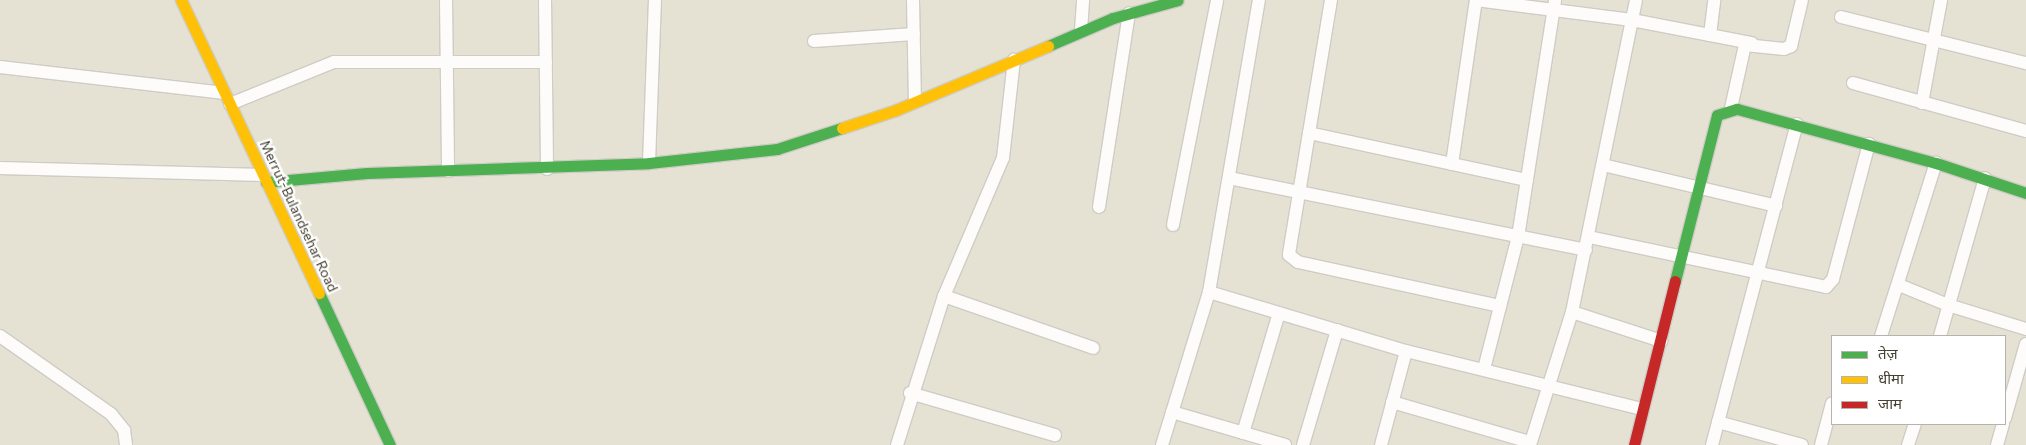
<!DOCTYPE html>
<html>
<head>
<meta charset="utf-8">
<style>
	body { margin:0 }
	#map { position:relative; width:2026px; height:445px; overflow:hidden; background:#f0eee7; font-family:Commissioner,"Noto Sans Devanagari",sans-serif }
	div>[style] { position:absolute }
	.residential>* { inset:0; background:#e5e2d4 }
	.roads { filter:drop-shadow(1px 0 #ceccc5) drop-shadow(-1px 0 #ceccc5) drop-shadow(0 1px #ceccc5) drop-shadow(0 -1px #ceccc5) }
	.street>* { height:12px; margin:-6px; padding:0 6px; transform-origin:6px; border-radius:6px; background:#fdfcfb }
	.fast>* { height:11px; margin:-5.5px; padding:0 5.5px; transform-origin:5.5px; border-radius:5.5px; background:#4caf50 }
	.slow>* { height:11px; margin:-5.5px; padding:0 5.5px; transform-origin:5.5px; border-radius:5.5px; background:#ffc107 }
	.jam>* { height:11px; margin:-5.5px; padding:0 5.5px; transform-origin:5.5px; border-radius:5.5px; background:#c62828 }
	span { translate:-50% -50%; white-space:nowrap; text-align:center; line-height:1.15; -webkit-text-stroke:4.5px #fff; paint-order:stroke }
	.street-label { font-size:14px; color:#464233 }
	.legend { position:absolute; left:1831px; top:335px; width:175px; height:90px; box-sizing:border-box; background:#fff; border:1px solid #b5b3ad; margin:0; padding:6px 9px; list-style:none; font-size:15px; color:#464233 }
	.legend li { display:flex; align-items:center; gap:10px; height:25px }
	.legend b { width:25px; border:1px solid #b5b3ad }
</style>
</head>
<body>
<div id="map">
	<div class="residential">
		<i style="clip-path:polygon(evenodd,0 0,2026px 0,2026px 445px,0 445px,0 0,1832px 336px,2005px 336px,2005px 424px,1832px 424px,1832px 336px)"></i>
	</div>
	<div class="roads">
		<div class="street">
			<i style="left:446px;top:0;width:171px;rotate:89.3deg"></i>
			<i style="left:545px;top:0;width:169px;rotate:89.3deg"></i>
			<i style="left:913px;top:0;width:102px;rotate:88.9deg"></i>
			<i style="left:1331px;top:0;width:258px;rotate:99.4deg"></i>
			<i style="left:1289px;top:255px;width:11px;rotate:38deg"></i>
			<i style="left:1298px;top:262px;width:207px;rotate:12.3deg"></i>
			<i style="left:1476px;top:0;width:157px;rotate:7.3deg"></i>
			<i style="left:1632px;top:20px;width:122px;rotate:10.9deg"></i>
			<i style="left:1841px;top:17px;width:191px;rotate:14deg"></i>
			<i style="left:1081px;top:30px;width:30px;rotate:-86deg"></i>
			<i style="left:1710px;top:35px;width:35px;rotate:-83deg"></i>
			<i style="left:814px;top:41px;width:100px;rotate:-4deg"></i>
			<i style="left:0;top:67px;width:226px;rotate:6.6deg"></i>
			<i style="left:1853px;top:83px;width:180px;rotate:15.5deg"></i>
			<i style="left:1922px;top:103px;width:105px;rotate:-79.5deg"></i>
			<i style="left:230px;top:104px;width:112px;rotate:-22deg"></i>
			<i style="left:334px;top:62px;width:212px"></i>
			<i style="left:1731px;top:108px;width:65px;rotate:-77.5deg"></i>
			<i style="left:1745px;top:45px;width:39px;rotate:6deg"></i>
			<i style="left:1784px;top:49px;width:8px;rotate:-23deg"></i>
			<i style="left:1791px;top:46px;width:47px;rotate:-76.6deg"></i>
			<i style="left:1309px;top:133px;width:223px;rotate:12.2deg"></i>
			<i style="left:649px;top:163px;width:163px;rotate:-87.9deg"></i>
			<i style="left:1452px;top:164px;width:166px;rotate:-81.7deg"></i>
			<i style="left:1603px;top:165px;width:178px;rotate:13.3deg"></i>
			<i style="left:0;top:168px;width:263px;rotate:1.5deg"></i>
			<i style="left:1229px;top:178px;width:364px;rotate:11.4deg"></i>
			<i style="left:1099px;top:207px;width:196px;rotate:-81.2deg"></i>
			<i style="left:1173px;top:225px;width:229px;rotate:-78.9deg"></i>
			<i style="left:1589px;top:237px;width:242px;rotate:11.9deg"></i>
			<i style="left:1826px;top:287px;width:11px;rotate:-49deg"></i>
			<i style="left:1833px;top:279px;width:140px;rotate:-75.1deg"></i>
			<i style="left:1899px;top:285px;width:53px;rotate:22.2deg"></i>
			<i style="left:1948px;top:305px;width:82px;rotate:17.1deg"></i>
			<i style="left:1209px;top:292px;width:206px;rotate:16.7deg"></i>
			<i style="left:1406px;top:351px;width:244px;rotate:13.8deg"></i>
			<i style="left:944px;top:296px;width:158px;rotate:19.2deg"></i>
			<i style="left:1572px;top:312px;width:94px;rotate:18deg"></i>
			<i style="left:0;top:336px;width:136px;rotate:35.1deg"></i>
			<i style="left:111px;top:414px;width:21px;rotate:51deg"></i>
			<i style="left:124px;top:430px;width:15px;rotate:82deg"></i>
			<i style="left:1881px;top:336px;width:182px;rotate:-72.4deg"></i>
			<i style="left:1940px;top:336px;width:164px;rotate:-74.1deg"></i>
			<i style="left:1484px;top:369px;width:136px;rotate:-75.6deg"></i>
			<i style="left:1518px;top:237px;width:240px;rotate:-81.1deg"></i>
			<i style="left:910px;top:393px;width:151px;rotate:16.2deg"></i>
			<i style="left:1392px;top:402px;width:144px;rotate:16.2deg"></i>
			<i style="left:1172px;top:412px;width:118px;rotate:16.3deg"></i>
			<i style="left:2005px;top:418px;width:77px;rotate:-74.2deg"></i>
			<i style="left:1718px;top:422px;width:87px;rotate:15.3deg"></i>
			<i style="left:1243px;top:433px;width:125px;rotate:-73.3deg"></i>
			<i style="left:897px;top:445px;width:156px;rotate:-72.5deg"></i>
			<i style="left:944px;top:296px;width:150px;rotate:-66.9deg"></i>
			<i style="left:1003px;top:158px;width:99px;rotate:-83.6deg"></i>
			<i style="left:1162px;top:445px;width:160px;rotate:-72.9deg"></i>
			<i style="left:1209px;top:292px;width:296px;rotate:-80.3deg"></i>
			<i style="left:1303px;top:445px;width:120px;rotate:-73.5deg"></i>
			<i style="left:1381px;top:445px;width:97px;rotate:-75.1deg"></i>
			<i style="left:1530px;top:445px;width:139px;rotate:-72.5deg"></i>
			<i style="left:1572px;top:312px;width:318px;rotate:-78.4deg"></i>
			<i style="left:1712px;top:445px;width:332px;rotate:-75.2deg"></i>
			<i style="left:1821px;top:445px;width:43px;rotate:-75.3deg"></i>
			<i style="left:1908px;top:445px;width:22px;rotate:-72deg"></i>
			<i style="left:1997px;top:445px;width:22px;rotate:-74deg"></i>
		</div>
		<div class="fast">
			<i style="left:1048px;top:46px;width:71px;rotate:-23.3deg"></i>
			<i style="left:1113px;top:18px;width:67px;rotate:-15.5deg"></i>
			<i style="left:266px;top:182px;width:101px;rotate:-5.1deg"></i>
			<i style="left:367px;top:173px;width:282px;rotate:-2deg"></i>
			<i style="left:649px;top:163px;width:129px;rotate:-6.2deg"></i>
			<i style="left:777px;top:149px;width:68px;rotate:-17.9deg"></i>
			<i style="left:1675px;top:281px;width:171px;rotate:-75.8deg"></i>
			<i style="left:1717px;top:115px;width:21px;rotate:-17deg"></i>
			<i style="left:1737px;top:109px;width:206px;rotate:15.2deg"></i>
			<i style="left:1936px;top:163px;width:95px;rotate:18.4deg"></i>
			<i style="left:319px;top:293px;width:168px;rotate:65deg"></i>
		</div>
		<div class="slow">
			<i style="left:181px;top:0;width:324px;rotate:64.8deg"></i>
			<i style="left:842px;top:128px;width:57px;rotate:-18.4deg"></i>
			<i style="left:896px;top:110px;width:165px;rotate:-22.8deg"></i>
		</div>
		<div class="jam">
			<i style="left:1634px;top:445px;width:169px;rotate:-76deg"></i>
		</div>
	</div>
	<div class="street-label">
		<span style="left:299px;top:216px;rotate:65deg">Merrut-Bulandsehar Road</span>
	</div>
	<ul class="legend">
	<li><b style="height:6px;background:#4caf50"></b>तेज़</li>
	<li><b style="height:6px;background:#ffc107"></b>धीमा</li>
	<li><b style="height:6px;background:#c62828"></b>जाम</li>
	</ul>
</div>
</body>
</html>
